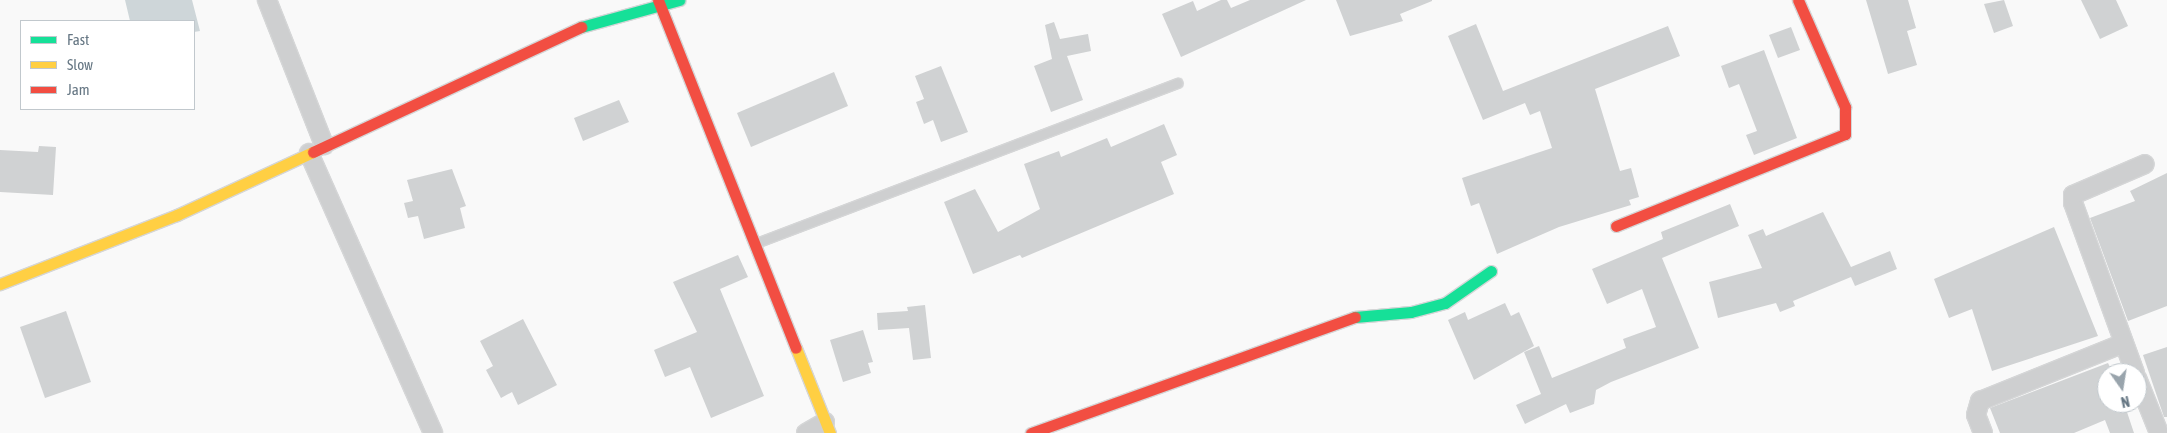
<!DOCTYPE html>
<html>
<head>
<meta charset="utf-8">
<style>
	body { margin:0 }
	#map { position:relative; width:2167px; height:433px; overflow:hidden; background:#f9f9f9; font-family:"Asap Condensed",sans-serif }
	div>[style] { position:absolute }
	.water>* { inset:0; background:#ced6d9 }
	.building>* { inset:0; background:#d0d2d3 }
	.roads { filter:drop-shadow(1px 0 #d5d6d7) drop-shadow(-1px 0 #d5d6d7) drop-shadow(0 1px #d5d6d7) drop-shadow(0 -1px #d5d6d7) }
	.lane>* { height:9px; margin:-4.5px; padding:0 4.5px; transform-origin:4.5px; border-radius:4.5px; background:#cecfd0 }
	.street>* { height:18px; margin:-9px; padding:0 9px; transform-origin:9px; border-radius:9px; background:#cecfd0 }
	.fast>* { height:11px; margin:-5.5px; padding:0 5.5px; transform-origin:5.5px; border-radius:5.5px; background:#16e098 }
	.slow>* { height:11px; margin:-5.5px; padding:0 5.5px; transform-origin:5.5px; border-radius:5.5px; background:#ffcf43 }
	.jam>* { height:11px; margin:-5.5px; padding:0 5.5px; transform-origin:5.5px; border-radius:5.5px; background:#f24e42 }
	span { translate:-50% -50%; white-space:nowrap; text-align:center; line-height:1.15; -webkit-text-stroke:5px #fff; paint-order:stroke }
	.legend { position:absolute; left:20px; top:20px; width:175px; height:90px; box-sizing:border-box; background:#fff; border:1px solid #c1c8cd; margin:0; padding:6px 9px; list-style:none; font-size:15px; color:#657683 }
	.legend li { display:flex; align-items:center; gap:10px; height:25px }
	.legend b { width:25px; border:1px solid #c1c8cd }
	.north { position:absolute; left:2097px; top:363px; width:50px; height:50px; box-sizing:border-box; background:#fff; border:1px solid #c1c8cd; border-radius:50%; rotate:167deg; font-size:14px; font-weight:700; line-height:20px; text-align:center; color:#657683 }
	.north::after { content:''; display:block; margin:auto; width:18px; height:22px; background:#99a4ac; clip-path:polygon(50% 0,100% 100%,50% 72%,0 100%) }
</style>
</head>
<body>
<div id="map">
	<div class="water">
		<i style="clip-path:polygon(125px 0,192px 0,200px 31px,194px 32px,194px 21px,130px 21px)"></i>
	</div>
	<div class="building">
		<i style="clip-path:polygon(1221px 0,1227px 0,1231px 8px,1250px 0,1306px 0,1181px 57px,1162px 14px,1193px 1px,1197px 11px)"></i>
		<i style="clip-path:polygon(1336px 0,1432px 0,1432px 1px,1400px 14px,1403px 21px,1350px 36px)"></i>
		<i style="clip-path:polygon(1866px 0,1908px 0,1916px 28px,1907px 31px,1917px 65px,1888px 74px)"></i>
		<i style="clip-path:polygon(2004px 0,2013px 26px,1994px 33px,1984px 4px)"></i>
		<i style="clip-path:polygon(2081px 0,2116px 0,2128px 26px,2100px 39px)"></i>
		<i style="clip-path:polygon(1054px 22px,1060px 39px,1088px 34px,1091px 51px,1067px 56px,1083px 100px,1051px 112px,1034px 66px,1052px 59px,1045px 25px)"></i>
		<i style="clip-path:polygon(1476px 24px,1503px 91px,1668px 26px,1680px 56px,1595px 89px,1620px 171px,1631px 168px,1639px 197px,1629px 200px,1631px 205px,1559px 227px,1497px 254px,1479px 203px,1471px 206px,1462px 178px,1552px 148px,1540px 111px,1530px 115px,1525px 103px,1483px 120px,1448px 36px)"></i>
		<i style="clip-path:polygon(1791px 27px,1800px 50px,1778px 58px,1769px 35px)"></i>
		<i style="clip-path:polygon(1764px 50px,1797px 138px,1754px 155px,1746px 135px,1757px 131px,1739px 84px,1729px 88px,1721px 66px)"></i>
		<i style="clip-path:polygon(941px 66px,968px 132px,941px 142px,933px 120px,924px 124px,916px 102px,924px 99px,915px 76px)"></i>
		<i style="clip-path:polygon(834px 72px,848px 106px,751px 147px,737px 113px)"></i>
		<i style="clip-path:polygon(619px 100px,629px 122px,583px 141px,574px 118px)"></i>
		<i style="clip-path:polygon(1164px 124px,1177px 155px,1161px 162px,1174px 194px,1022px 258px,1020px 255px,973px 274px,944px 202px,975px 189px,998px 232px,1040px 209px,1024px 164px,1059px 151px,1061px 157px,1107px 138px,1111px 147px)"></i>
		<i style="clip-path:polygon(39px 146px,56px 147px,53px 195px,0 192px,0 150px,38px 152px)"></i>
		<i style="clip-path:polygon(452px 169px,466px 206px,460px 208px,465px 228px,424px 239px,418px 216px,408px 218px,404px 203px,413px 201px,407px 180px)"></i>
		<i style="clip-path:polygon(2167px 173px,2167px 306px,2128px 321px,2090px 218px,2135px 201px,2130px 191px)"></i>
		<i style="clip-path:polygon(1730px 204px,1739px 226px,1662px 258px,1699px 348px,1611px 382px,1596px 390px,1594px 404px,1570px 413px,1566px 404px,1525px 424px,1516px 405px,1541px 394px,1524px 352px,1539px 346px,1552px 378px,1626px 348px,1623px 339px,1656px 327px,1642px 289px,1607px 304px,1592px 269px,1663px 239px,1661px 232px)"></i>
		<i style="clip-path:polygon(1823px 212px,1851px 267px,1890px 251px,1897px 269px,1855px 286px,1851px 277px,1793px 301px,1795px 306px,1780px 312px,1776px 303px,1718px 318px,1709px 282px,1762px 268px,1748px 235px,1763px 229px,1766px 236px)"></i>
		<i style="clip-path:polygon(2054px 227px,2098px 336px,1992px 371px,1972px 309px,1949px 318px,1934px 279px)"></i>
		<i style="clip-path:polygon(738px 255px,748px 277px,720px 289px,764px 396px,711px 418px,690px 367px,665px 377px,654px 350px,697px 332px,673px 282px)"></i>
		<i style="clip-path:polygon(1505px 303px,1511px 316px,1519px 312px,1534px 346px,1474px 380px,1448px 320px,1465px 312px,1468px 320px)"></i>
		<i style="clip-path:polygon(925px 305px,931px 358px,913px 360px,909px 328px,878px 330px,877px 313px,908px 311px,907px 307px)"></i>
		<i style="clip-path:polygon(66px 311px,91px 382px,45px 398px,20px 327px)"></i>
		<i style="clip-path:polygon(523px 319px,557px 385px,518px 405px,512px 392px,501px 398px,486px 370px,493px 366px,480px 341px)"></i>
		<i style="clip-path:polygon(863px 330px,873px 362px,868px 363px,871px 373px,843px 382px,830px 340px)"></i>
		<i style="clip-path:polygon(2167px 347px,2167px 417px,2164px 417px,2143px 355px)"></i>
		<i style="clip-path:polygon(2108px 363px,2113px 373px,2107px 373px,2107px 403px,2124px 403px,2134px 433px,2110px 433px,2105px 420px,2074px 433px,2000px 433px,1990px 408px)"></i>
	</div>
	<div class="roads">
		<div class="lane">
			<i style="left:756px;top:243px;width:451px;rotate:-20.8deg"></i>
		</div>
		<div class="street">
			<i style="left:267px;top:0;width:156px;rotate:68.5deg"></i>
			<i style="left:309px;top:153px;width:306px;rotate:66.1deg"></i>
			<i style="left:2135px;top:373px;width:181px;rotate:-110deg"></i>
			<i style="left:2073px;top:203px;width:8px;rotate:-90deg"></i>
			<i style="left:2073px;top:195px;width:78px;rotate:-23.3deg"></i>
			<i style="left:2137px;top:378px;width:59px;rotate:68.2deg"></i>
			<i style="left:806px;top:433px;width:22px;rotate:-30deg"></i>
			<i style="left:1983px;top:433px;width:19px;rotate:-111deg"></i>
			<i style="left:1976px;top:415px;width:15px;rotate:-74deg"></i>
			<i style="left:1980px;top:401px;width:155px;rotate:-21.9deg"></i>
		</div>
		<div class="fast">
			<i style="left:581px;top:27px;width:102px;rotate:-15.4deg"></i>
			<i style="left:1355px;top:317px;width:56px;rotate:-5.1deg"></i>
			<i style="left:1411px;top:312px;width:35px;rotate:-15deg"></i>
			<i style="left:1445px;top:303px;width:56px;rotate:-34.8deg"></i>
		</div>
		<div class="slow">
			<i style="left:0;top:284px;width:190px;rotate:-21.3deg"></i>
			<i style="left:177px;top:215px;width:150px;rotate:-24.9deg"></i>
			<i style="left:796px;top:348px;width:92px;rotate:68.2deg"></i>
		</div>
		<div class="jam">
			<i style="left:658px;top:0;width:374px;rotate:68.4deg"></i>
			<i style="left:313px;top:152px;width:296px;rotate:-25deg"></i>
			<i style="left:1616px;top:226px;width:247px;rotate:-21.9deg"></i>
			<i style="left:1845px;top:134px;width:27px;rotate:-90deg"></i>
			<i style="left:1845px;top:107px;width:117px;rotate:-113.7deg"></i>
			<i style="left:1031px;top:433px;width:344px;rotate:-19.7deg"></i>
		</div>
	</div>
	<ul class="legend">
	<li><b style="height:6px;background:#16e098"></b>Fast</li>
	<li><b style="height:6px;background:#ffcf43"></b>Slow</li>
	<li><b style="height:6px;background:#f24e42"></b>Jam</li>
	</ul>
	<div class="north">N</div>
</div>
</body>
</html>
